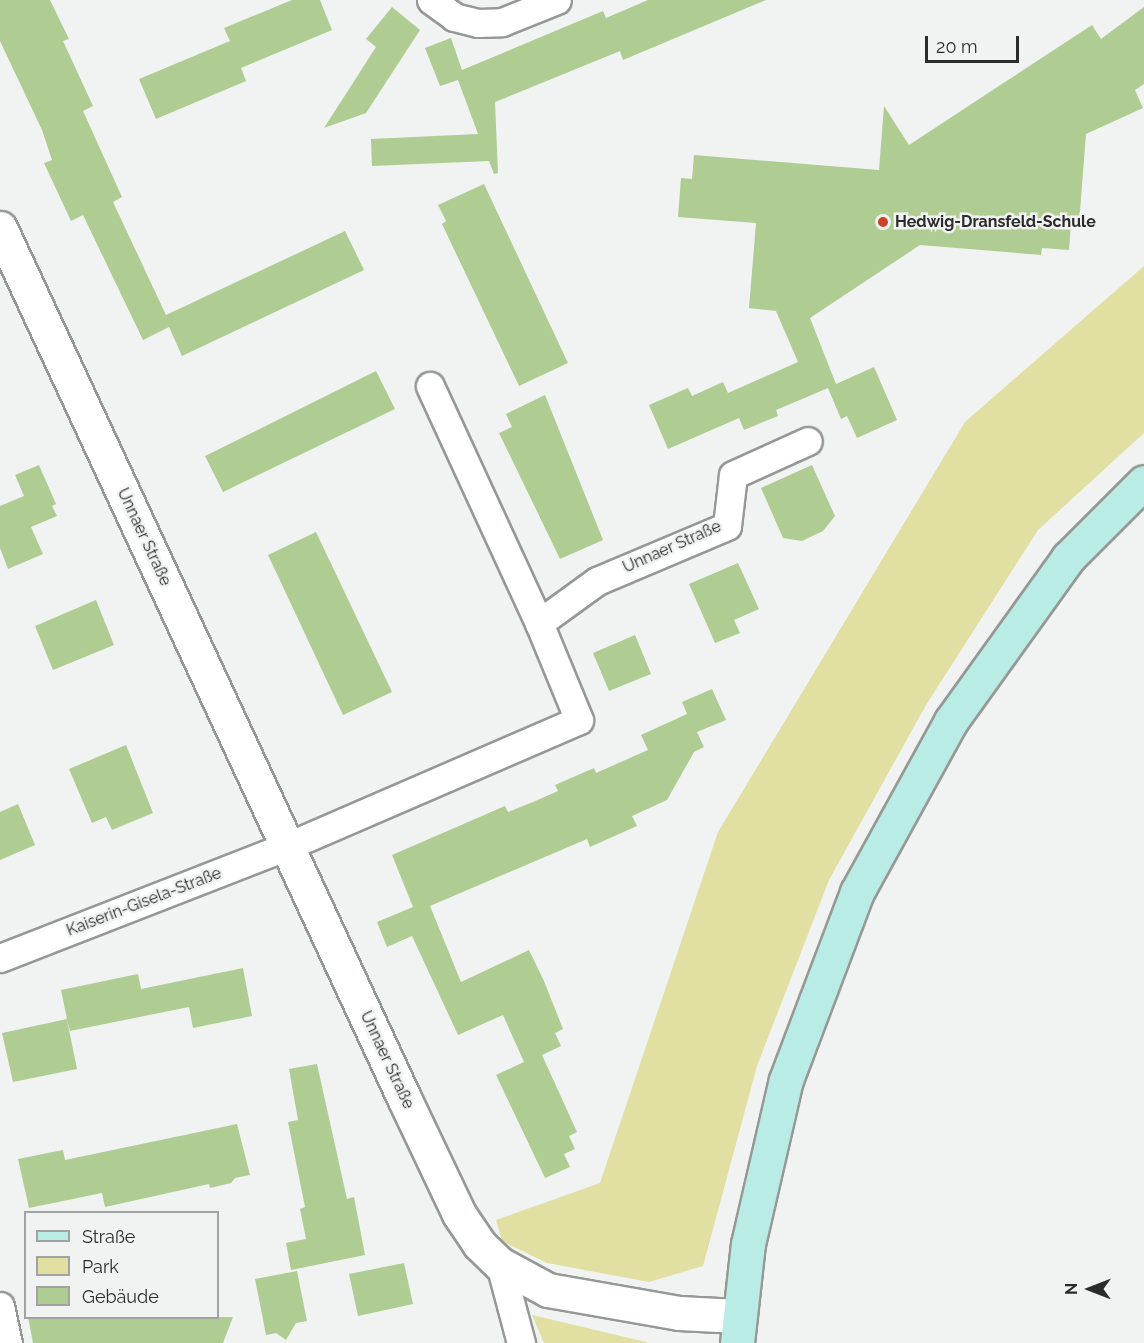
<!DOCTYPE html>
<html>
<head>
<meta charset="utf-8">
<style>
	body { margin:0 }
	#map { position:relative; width:1144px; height:1343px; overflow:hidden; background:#f0f3f1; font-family:Raleway,sans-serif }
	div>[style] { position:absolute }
	.green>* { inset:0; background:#e1dfa2 }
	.building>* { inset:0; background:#afcc93 }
	.roads { filter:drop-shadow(2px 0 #959895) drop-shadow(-2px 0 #959895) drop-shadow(0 2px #959895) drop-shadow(0 -2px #959895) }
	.minor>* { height:27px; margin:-13.5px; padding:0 13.5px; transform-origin:13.5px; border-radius:13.5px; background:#fff }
	.tertiary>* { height:33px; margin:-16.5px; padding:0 16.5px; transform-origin:16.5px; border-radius:16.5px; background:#fff }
	.secondary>* { height:33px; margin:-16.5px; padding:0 16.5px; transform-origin:16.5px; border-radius:16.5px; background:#b9ece5 }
	.dots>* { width:16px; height:16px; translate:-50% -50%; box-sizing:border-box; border:3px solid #f0f3f1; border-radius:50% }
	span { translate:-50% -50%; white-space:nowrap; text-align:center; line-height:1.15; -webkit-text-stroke:5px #f0f3f1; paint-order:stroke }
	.poi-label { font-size:16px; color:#2a2b2a; font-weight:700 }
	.left { translate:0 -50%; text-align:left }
	.street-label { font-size:16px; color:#2a2b2a }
	.legend { position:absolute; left:24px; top:1211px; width:195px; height:108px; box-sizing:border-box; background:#f0f3f1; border:2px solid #a1a3a1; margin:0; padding:8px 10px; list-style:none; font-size:18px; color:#2a2b2a }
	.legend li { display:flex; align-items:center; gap:12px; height:30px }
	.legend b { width:30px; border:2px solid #a1a3a1 }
	.north { position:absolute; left:1060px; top:1259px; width:60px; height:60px; -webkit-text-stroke:4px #f0f3f1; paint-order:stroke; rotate:270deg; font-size:16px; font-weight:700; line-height:24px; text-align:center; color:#2a2b2a }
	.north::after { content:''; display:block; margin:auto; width:21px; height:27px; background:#2a2b2a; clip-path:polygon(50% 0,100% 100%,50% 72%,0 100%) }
	.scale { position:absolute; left:925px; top:36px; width:94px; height:27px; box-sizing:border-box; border:3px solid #2a2b2a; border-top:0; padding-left:8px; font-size:18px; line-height:21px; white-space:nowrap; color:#2a2b2a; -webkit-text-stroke:4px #f0f3f1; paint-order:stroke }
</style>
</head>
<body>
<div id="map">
	<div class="green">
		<i style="clip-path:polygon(1144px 266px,1144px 433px,1038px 530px,926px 705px,829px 880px,757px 1066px,703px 1266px,649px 1282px,547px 1263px,502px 1241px,496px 1220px,600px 1183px,718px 832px,965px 422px)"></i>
		<i style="clip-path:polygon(532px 1315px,646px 1342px,648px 1343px,544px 1343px)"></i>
	</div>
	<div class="building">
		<i style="clip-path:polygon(0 0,50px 0,69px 39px,63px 41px,93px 106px,83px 111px,122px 197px,113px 202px,166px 315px,345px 231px,364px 270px,182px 356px,169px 327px,143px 340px,83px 215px,71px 221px,44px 163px,52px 160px,42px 130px,0 41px)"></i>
		<i style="clip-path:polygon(292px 0,320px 0,332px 30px,241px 68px,246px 81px,156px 119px,139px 79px,230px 41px,224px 28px)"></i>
		<i style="clip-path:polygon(648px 0,766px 0,623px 60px,620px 51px,495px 102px,498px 173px,494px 174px,489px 161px,372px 166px,371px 139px,478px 134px,458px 80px,440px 86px,425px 48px,451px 38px,462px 70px,603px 11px,606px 18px)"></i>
		<i style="clip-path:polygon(392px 7px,420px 30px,366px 113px,324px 128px,376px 47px,366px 39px)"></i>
		<i style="clip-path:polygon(1144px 7px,1144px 84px,1135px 90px,1143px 108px,1086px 134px,1079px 224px,1071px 223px,1069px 250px,1042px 248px,1041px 255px,920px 245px,810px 318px,836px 384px,874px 367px,897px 420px,857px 438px,847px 416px,841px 419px,828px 388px,776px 410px,778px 416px,744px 430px,739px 418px,668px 449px,649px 405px,688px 388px,692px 396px,723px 382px,728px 393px,798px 362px,776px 311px,749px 308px,756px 223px,678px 217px,681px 178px,692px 179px,694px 155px,879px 170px,884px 106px,909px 145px,1092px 25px,1101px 39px)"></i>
		<i style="clip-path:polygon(484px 184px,568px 363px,519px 386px,442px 224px,446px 221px,438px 205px)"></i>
		<i style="clip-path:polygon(376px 371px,395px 409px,223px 492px,205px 456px)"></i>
		<i style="clip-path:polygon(545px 395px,603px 540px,560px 559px,499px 433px,512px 427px,506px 414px)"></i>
		<i style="clip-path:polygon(39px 465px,56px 504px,52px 506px,57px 516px,31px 527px,43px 554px,8px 569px,0 548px,0 506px,24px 496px,15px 475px)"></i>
		<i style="clip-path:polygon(812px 465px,835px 516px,823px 531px,802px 541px,783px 538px,761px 488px)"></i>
		<i style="clip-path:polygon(316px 532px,392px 692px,343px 715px,268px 555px)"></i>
		<i style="clip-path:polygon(738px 563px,759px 609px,734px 620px,740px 633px,715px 643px,689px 584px)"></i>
		<i style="clip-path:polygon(96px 600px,114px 645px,53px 670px,35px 626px)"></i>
		<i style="clip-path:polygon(635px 635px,651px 674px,609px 691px,593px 653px)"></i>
		<i style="clip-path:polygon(712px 689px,726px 720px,697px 732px,704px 747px,694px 752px,667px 800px,632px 816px,637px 826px,590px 847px,587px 839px,430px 906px,461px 982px,529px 950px,544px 981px,563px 1029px,555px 1033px,561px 1046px,542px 1055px,577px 1132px,569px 1136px,575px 1149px,564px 1154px,570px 1167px,545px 1178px,496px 1075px,524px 1062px,503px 1015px,458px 1035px,412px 936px,387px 947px,377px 922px,413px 907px,392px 855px,505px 806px,508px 812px,533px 802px,558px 791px,555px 785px,594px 768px,596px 773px,648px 750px,641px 735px,687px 714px,682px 702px)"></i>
		<i style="clip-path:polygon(126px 745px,153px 813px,112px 830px,106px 817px,92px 823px,69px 769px)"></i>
		<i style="clip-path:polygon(18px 804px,35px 845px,0 860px,0 812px)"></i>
		<i style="clip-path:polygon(243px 968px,252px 1016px,193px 1028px,189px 1007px,70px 1031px,67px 1020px,77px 1069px,13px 1082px,2px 1033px,67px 1019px,61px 990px,138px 974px,141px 989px)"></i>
		<i style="clip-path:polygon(317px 1064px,347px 1199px,354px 1197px,365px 1255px,291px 1270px,286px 1243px,306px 1239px,300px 1209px,305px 1207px,288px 1122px,298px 1120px,289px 1069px)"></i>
		<i style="clip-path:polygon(237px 1124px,250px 1175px,235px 1178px,231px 1183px,210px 1188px,209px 1184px,105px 1207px,102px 1193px,29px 1208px,18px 1159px,63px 1150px,65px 1160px)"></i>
		<i style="clip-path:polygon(404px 1263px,413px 1304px,358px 1316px,349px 1274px)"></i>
		<i style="clip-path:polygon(297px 1271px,307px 1321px,296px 1323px,286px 1340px,276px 1333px,266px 1335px,255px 1279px)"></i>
		<i style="clip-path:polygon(28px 1317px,233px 1317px,223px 1343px,33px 1343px)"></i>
	</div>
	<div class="roads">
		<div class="minor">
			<i style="left:431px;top:0;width:29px;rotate:36deg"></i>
			<i style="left:454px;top:17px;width:25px;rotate:14deg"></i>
			<i style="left:478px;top:23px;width:24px;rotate:-2deg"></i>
			<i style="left:502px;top:22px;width:59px;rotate:-21.8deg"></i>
			<i style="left:539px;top:623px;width:72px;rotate:-35.9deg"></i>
			<i style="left:597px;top:581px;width:141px;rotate:-22.9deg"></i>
			<i style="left:727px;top:526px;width:51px;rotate:-83.3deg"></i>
			<i style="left:733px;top:475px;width:82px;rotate:-24.4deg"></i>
			<i style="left:0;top:958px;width:309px;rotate:-21.3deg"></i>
			<i style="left:288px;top:846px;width:317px;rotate:-23.4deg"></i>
			<i style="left:579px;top:720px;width:105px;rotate:-112.4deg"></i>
			<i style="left:539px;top:623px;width:261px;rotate:-114.7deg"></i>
			<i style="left:500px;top:1264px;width:82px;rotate:75.1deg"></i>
			<i style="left:0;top:1306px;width:38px;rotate:78deg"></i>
		</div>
		<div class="tertiary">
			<i style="left:0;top:228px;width:959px;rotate:65.09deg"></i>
			<i style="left:404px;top:1098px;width:128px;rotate:64.6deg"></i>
			<i style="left:459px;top:1214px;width:36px;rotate:56deg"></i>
			<i style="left:479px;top:1244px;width:29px;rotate:44deg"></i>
			<i style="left:500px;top:1264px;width:55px;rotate:28.4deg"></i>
			<i style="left:548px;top:1290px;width:133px;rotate:10deg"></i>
			<i style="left:679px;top:1313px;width:59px;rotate:2.9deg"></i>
		</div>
		<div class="secondary">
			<i style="left:737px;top:1343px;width:100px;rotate:-83.7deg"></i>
			<i style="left:748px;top:1244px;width:168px;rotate:-77deg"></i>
			<i style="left:786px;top:1080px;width:201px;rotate:-69.3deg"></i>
			<i style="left:857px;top:892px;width:195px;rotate:-61.2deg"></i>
			<i style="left:951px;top:721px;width:201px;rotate:-54.3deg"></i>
			<i style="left:1068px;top:558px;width:107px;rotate:-45deg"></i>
		</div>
	</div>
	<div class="dots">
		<i style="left:883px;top:222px;background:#cc4127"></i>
	</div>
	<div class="poi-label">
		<span class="left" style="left:895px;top:222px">Hedwig-Dransfeld-Schule</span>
	</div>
	<div class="street-label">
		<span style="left:144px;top:537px;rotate:65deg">Unnaer Straße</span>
		<span style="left:672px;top:547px;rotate:-24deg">Unnaer Straße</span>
		<span style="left:144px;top:902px;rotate:-21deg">Kaiserin-Gisela-Straße</span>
		<span style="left:387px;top:1060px;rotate:65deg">Unnaer Straße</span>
	</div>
	<ul class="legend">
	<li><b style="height:8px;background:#b9ece5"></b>Straße</li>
	<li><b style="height:16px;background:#e1dfa2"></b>Park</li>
	<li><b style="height:16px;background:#afcc93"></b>Gebäude</li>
	</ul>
	<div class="north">N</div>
	<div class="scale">20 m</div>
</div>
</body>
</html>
